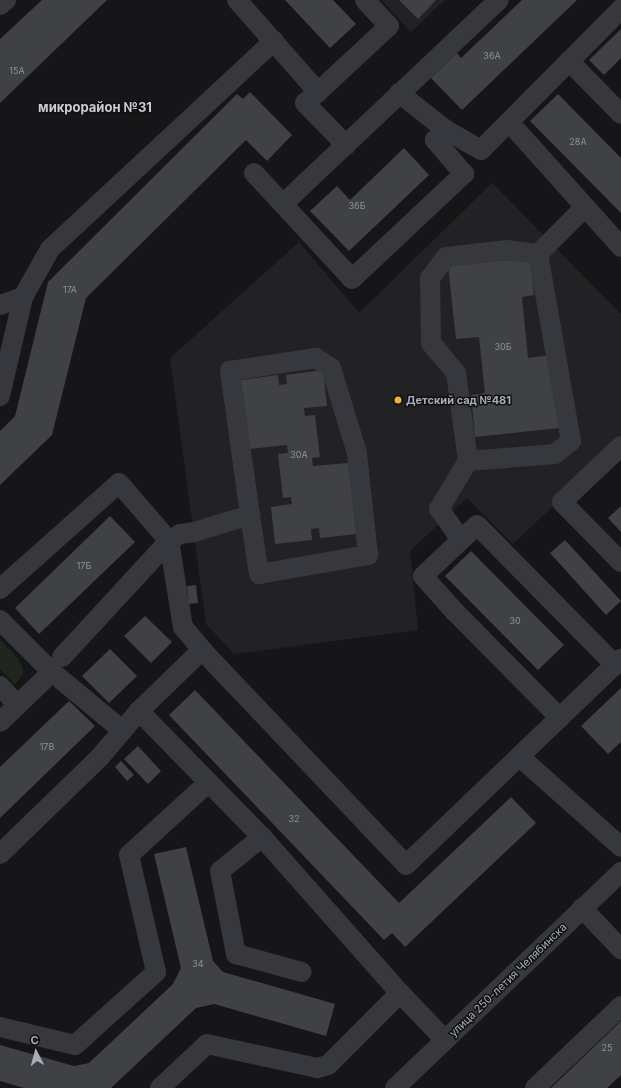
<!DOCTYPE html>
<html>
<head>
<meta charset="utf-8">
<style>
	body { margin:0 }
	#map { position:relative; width:621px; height:1088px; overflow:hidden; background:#161618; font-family:Inter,sans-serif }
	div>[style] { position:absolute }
	.built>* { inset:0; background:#222225 }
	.green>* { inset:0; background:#1e261f }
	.building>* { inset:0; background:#404145 }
	.minor>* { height:20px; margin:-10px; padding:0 10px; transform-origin:10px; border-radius:10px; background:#37383d }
	.dots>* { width:11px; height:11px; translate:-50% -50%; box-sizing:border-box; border:2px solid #111113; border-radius:50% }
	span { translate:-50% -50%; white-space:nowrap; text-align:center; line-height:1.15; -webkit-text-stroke:3px #111113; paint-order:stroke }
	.number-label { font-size:9px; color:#8e929b }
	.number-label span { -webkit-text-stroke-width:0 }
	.poi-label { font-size:11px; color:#a8adb8; font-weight:700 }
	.left { translate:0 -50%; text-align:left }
	.street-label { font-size:11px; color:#a8adb8 }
	.quarter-label { font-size:13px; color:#c9ccd4; font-weight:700 }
	.north { position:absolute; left:16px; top:1032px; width:40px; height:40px; -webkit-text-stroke:3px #111113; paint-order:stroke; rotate:354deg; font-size:11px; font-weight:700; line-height:16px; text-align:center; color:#a8adb8 }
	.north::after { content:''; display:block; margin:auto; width:14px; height:18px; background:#a8adb8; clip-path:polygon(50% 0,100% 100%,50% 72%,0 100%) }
</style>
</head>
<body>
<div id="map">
	<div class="built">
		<i style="clip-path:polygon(381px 0,445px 0,411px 32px)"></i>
		<i style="clip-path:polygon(492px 183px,621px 314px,621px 442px,513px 544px,467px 498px,410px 551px,418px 630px,234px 654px,206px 624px,170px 358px,299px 242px,359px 313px)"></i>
	</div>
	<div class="green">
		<i style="clip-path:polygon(0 640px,16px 656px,22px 666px,23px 674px,15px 685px,0 669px)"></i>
	</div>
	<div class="building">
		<i style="clip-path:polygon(42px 0,107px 0,0 103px,0 39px)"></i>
		<i style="clip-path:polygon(285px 0,333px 0,356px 24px,330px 48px)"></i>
		<i style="clip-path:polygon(399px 0,436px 0,418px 19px)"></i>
		<i style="clip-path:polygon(522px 0,577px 0,462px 110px,431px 78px,457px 53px,461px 58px)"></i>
		<i style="clip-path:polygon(621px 29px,621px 58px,604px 75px,589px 60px)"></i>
		<i style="clip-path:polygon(250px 92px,292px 135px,267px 161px,246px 140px,86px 298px,52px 435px,0 485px,0 431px,15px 416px,48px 282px,237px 94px,243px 99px)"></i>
		<i style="clip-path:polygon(558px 94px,621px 158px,621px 213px,530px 121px)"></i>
		<i style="clip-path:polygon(404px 148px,429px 175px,349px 251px,310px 211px,337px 186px,350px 200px)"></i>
		<i style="clip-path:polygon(530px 258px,534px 295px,522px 297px,528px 358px,551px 355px,559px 428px,475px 437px,471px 395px,485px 393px,479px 337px,456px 339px,448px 266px)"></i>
		<i style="clip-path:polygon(323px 370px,327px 406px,304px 408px,305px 416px,315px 415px,320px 457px,312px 458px,313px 466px,348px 463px,357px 534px,320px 538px,319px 528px,311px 529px,312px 540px,275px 544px,271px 507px,292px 504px,291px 497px,283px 498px,278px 454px,288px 453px,287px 445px,249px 449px,241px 380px,278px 375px,279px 385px,287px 384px,286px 375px)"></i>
		<i style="clip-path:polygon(621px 506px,621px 532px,608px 518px)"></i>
		<i style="clip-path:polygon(110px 516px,135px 542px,39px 634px,15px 608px)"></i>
		<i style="clip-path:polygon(565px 540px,621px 601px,606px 615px,550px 553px)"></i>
		<i style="clip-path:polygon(471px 551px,564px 645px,538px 670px,445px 576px)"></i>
		<i style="clip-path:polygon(196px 585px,198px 603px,189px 604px,187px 586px)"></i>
		<i style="clip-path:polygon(145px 616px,172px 642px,151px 663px,124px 636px)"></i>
		<i style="clip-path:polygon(110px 649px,137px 676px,109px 703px,82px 676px)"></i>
		<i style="clip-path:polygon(621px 688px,621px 742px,608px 754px,581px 726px)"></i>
		<i style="clip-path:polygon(195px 690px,399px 903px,511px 797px,536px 823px,405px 947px,392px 933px,384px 940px,169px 715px)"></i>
		<i style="clip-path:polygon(69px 701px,95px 726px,0 818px,0 767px)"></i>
		<i style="clip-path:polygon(138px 746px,161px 771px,148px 784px,124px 759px)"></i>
		<i style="clip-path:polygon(121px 761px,134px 775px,127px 781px,115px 767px)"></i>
		<i style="clip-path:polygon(186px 847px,213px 961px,223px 972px,335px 1004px,326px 1036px,214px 1004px,196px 1008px,111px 1088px,24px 1088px,0 1081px,0 1045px,74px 1066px,89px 1063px,173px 984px,181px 968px,154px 854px)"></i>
		<i style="clip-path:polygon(621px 1021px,621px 1075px,607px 1088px,551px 1088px)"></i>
	</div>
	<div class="minor">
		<i style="left:237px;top:0;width:123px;rotate:48.6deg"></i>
		<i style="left:318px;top:92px;width:17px;rotate:140deg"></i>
		<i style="left:305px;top:103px;width:59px;rotate:45.7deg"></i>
		<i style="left:0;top:5px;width:8px;rotate:-40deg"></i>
		<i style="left:569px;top:61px;width:74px;rotate:45.5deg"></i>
		<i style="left:318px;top:92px;width:97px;rotate:-42.9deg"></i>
		<i style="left:389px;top:26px;width:35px;rotate:-133deg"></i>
		<i style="left:399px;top:93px;width:60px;rotate:38.2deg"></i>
		<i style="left:446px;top:130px;width:40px;rotate:29.7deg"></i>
		<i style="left:481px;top:150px;width:199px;rotate:-45.2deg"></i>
		<i style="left:509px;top:122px;width:168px;rotate:48.1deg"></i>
		<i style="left:254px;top:173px;width:144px;rotate:47.2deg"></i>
		<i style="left:352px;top:279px;width:154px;rotate:-43.2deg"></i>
		<i style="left:464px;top:174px;width:45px;rotate:-130.5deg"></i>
		<i style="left:435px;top:140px;width:15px;rotate:-42deg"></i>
		<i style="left:283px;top:204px;width:297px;rotate:-43.4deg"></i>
		<i style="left:538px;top:254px;width:31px;rotate:-173deg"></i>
		<i style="left:507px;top:250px;width:61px;rotate:173.5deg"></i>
		<i style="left:446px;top:257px;width:26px;rotate:127deg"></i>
		<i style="left:430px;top:278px;width:65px;rotate:89.1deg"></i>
		<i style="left:431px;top:343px;width:39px;rotate:50deg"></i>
		<i style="left:456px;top:373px;width:89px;rotate:82.2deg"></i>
		<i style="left:468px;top:461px;width:87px;rotate:-4.6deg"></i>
		<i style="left:555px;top:454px;width:21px;rotate:-39deg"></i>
		<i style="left:571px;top:441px;width:190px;rotate:-100deg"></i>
		<i style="left:538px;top:254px;width:66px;rotate:-45deg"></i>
		<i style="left:0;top:305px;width:24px;rotate:-19deg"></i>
		<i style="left:0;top:396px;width:102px;rotate:-76.9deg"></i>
		<i style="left:23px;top:297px;width:55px;rotate:-60.6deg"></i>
		<i style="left:50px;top:249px;width:306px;rotate:-42.9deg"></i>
		<i style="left:621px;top:446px;width:81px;rotate:136.5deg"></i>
		<i style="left:562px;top:502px;width:84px;rotate:45.5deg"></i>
		<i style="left:461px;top:540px;width:38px;rotate:-125deg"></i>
		<i style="left:439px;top:509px;width:56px;rotate:-58.9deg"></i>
		<i style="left:0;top:589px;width:159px;rotate:-41.7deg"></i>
		<i style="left:119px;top:483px;width:77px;rotate:49.2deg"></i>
		<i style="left:169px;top:541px;width:87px;rotate:80.8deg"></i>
		<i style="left:183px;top:627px;width:30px;rotate:50deg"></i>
		<i style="left:202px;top:650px;width:296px;rotate:46.5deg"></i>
		<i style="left:406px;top:865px;width:298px;rotate:-43.8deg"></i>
		<i style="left:0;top:620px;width:74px;rotate:45deg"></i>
		<i style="left:52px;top:672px;width:92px;rotate:39.7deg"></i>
		<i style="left:62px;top:657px;width:158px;rotate:-47.3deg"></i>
		<i style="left:169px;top:541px;width:13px;rotate:-32deg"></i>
		<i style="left:180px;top:534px;width:14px;rotate:-8deg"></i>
		<i style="left:194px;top:532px;width:59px;rotate:-16.9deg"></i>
		<i style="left:250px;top:515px;width:60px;rotate:81.3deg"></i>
		<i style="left:259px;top:574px;width:111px;rotate:-9.9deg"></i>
		<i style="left:368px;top:555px;width:103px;rotate:-96.2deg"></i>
		<i style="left:357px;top:453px;width:89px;rotate:-107deg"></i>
		<i style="left:331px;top:368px;width:18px;rotate:-146deg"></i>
		<i style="left:316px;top:358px;width:87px;rotate:171.4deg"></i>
		<i style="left:230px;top:371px;width:145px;rotate:82.1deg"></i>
		<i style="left:0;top:686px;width:26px;rotate:47deg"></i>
		<i style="left:139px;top:711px;width:176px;rotate:45.7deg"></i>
		<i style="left:262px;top:837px;width:208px;rotate:48.5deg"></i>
		<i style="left:400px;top:993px;width:65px;rotate:46.2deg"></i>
		<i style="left:560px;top:718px;width:149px;rotate:-134.7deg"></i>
		<i style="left:455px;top:612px;width:48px;rotate:-131.6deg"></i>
		<i style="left:423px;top:576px;width:74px;rotate:-43.4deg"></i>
		<i style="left:477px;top:525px;width:197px;rotate:45.4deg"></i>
		<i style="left:0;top:722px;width:72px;rotate:-43.9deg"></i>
		<i style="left:520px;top:757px;width:135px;rotate:41.7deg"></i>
		<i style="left:262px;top:837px;width:54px;rotate:141deg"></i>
		<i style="left:220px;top:871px;width:85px;rotate:79.1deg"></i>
		<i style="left:236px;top:954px;width:68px;rotate:15.3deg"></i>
		<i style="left:0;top:854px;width:139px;rotate:-44.1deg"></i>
		<i style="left:100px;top:757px;width:60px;rotate:-49.7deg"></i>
		<i style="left:139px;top:711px;width:88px;rotate:-44.1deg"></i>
		<i style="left:582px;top:908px;width:57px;rotate:46.4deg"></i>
		<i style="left:0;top:1027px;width:77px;rotate:13.5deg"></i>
		<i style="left:75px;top:1045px;width:109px;rotate:-42deg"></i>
		<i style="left:156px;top:972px;width:120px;rotate:-103deg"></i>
		<i style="left:129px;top:855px;width:108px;rotate:-42.4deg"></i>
		<i style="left:160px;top:1088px;width:64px;rotate:-43.1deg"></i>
		<i style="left:207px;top:1044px;width:113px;rotate:12.3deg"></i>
		<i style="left:317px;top:1068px;width:11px;rotate:-15deg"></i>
		<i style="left:328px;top:1065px;width:102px;rotate:-45deg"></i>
		<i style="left:395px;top:1088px;width:313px;rotate:-43.7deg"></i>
		<i style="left:535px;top:1088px;width:119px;rotate:-43.6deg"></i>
	</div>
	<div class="dots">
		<i style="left:398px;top:400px;background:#f2b134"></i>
	</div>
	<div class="number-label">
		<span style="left:492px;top:56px">36А</span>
		<span style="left:17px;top:71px">15А</span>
		<span style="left:578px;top:142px">28А</span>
		<span style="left:357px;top:206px">36Б</span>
		<span style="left:70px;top:290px">17А</span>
		<span style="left:503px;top:347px">30Б</span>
		<span style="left:299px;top:455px">30А</span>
		<span style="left:84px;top:566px">17Б</span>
		<span style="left:515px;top:621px">30</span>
		<span style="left:47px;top:747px">17В</span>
		<span style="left:294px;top:819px">32</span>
		<span style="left:198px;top:964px">34</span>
		<span style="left:607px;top:1048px">25</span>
	</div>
	<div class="poi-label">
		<span class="left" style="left:406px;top:400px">Детский сад №481</span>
	</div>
	<div class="street-label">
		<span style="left:508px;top:980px;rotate:-44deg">улица 250-летия Челябинска</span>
	</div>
	<div class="quarter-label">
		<span style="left:95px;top:107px">микрорайон №31</span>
	</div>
	<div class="north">С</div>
</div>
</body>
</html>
